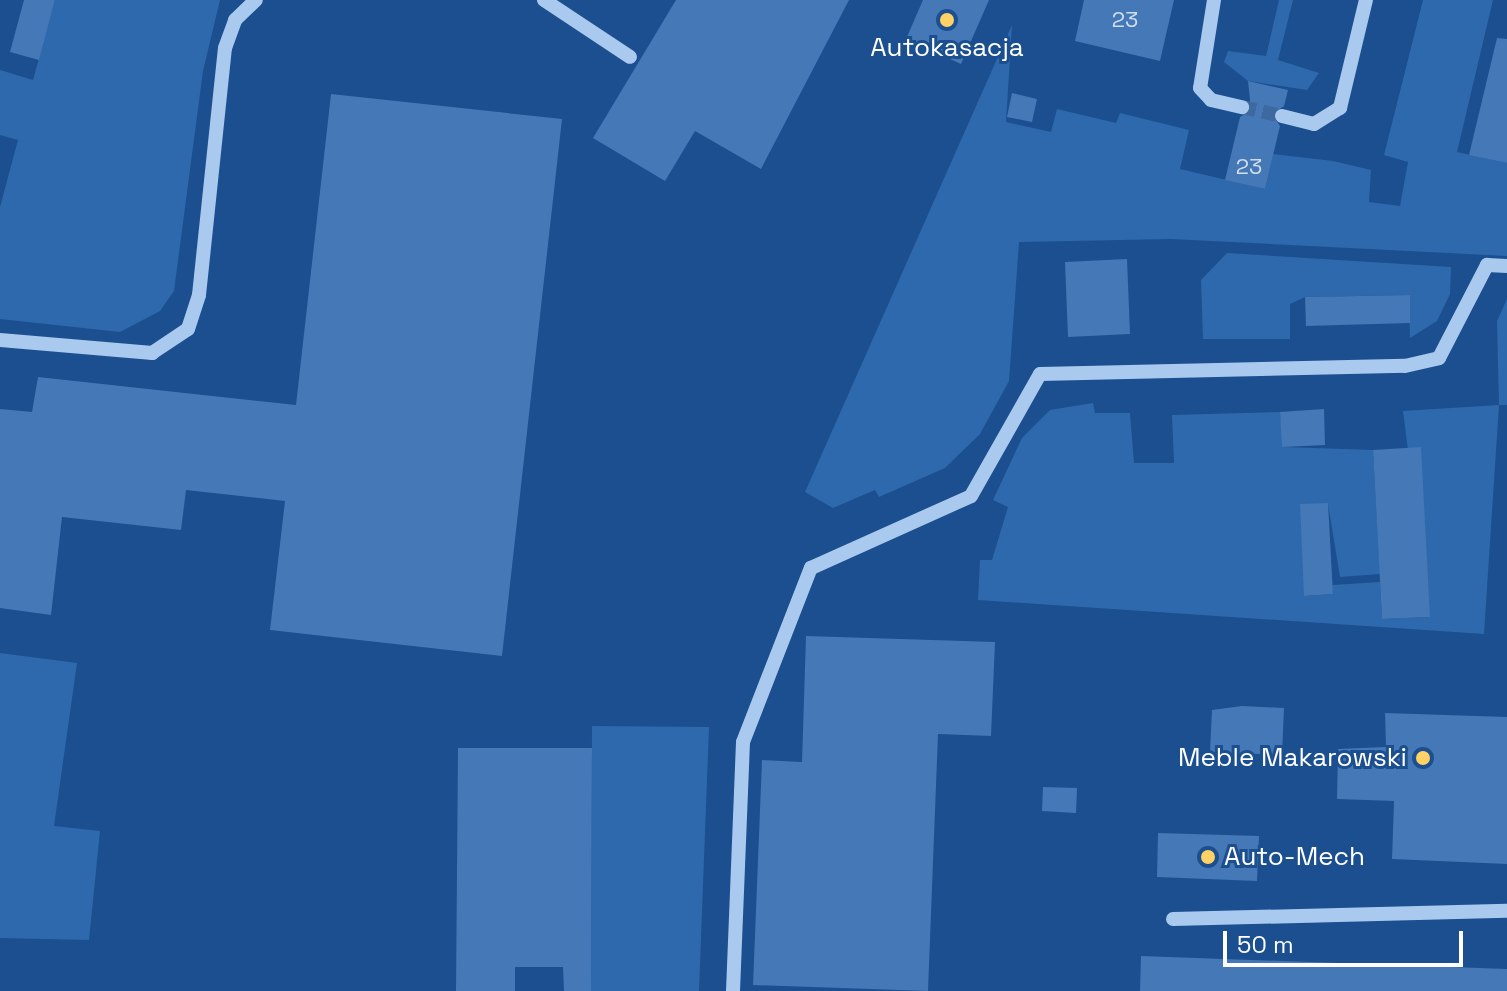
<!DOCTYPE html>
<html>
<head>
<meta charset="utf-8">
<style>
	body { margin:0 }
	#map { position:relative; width:1507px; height:991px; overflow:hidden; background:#1b4f8f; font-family:"Space Grotesk",sans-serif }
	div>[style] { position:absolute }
	.green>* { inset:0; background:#2e69ad }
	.building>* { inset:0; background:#4478b7 }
	.minor-tunnel>* { height:14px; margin-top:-7px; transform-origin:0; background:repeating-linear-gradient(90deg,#3d69a0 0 14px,transparent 0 21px) }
	.minor>* { height:14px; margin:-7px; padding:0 7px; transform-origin:7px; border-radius:7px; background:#a9c9ee }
	.dots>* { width:22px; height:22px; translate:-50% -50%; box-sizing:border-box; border:4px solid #1b4f8f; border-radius:50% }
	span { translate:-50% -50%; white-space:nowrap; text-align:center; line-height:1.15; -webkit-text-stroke:6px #1b4f8f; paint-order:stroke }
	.number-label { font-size:22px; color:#d0dded }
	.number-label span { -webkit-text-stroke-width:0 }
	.poi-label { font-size:26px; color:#fff }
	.right { translate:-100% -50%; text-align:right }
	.left { translate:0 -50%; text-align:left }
	.scale { position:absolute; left:1223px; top:931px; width:240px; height:36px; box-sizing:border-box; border:4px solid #fff; border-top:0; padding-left:10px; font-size:24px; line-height:28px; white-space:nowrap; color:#fff; -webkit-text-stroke:6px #1b4f8f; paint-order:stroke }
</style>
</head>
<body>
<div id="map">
	<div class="green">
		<i style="clip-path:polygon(55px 0,220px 0,203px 71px,174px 291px,160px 311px,120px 332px,0 319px,0 207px,18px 140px,0 135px,0 70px,33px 80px)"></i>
		<i style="clip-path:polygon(1279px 0,1293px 0,1278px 60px,1319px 73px,1307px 90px,1248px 81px,1224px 62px,1228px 51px,1266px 56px)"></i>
		<i style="clip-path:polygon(1423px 0,1493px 0,1457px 152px,1507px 163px,1507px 256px,1171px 239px,1019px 242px,1009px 381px,980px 434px,945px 468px,879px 497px,875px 490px,833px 508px,805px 492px,1012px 25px,1006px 122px,1051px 132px,1057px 109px,1116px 123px,1120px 113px,1189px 130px,1180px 169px,1265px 189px,1273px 154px,1333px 161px,1371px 170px,1369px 202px,1400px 206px,1408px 162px,1384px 155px)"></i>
		<i style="clip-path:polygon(1227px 253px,1451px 267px,1450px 294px,1437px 321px,1410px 338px,1409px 295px,1305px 297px,1290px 304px,1290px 339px,1203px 339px,1201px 280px)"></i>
		<i style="clip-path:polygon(1507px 299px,1507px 405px,1499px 405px,1484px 634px,978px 600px,980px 560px,992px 560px,1008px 507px,993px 500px,1022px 438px,1050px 410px,1093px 403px,1095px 413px,1130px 413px,1134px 463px,1174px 463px,1172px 415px,1280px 412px,1283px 447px,1373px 450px,1380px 574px,1340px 577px,1328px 504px,1301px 504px,1305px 596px,1333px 594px,1332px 585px,1380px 582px,1382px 619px,1429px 617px,1403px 411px,1499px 405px,1497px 321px)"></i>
		<i style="clip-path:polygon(0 653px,77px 663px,54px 826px,100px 831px,89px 940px,0 938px)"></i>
		<i style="clip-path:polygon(592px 726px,709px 727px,699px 991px,591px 991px)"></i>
	</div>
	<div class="building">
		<i style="clip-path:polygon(24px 0,55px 0,39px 60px,10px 52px)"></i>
		<i style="clip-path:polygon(676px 0,849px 0,761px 169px,695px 131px,665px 181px,593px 138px)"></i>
		<i style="clip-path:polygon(923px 0,989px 0,961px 64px,906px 39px)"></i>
		<i style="clip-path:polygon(1084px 0,1174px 0,1160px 61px,1075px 41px)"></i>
		<i style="clip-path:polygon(1497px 38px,1507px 39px,1507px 163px,1469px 155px)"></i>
		<i style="clip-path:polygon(1248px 81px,1288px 90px,1284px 106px,1272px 114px,1280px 126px,1265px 189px,1225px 180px,1240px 117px,1251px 110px)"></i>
		<i style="clip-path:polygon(1012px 93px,1037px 99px,1032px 122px,1007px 117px)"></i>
		<i style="clip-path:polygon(331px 94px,562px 119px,502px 656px,270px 630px,285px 501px,186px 490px,181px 530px,62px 517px,51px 615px,0 608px,0 409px,32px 412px,38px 377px,296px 405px)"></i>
		<i style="clip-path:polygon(1127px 259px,1130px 334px,1068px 337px,1065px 262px)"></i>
		<i style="clip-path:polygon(1410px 295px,1410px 323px,1306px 326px,1305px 297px)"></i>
		<i style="clip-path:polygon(1324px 409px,1325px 445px,1282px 447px,1280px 412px)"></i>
		<i style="clip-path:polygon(1421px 447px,1430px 617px,1382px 619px,1373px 450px)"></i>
		<i style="clip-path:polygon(1328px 503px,1333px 594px,1304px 596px,1300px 504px)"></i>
		<i style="clip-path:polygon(806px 636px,995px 642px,991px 736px,938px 734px,928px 991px,753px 985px,762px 760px,802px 762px)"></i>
		<i style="clip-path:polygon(1242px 706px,1284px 708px,1282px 755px,1210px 752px,1212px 710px)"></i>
		<i style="clip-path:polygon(1385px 713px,1507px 717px,1507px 864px,1392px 859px,1394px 801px,1337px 799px,1338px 749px,1386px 747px)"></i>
		<i style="clip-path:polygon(458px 748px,592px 748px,591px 991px,564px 991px,563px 967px,515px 967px,515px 991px,456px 991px)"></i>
		<i style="clip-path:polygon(1043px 787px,1077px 788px,1076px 813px,1042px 811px)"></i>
		<i style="clip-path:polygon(1158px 833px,1259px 836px,1257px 881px,1157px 877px)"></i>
		<i style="clip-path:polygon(1141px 956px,1507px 969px,1507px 991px,1140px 991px)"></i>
	</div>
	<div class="minor-tunnel">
		<i style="left:1242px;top:107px;width:41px;rotate:12.7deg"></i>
	</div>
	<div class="minor">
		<i style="left:544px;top:0;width:103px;rotate:33.5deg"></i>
		<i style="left:1214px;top:0;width:89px;rotate:99deg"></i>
		<i style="left:1200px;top:88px;width:16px;rotate:47deg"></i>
		<i style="left:1211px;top:100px;width:32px;rotate:13deg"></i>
		<i style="left:1282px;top:116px;width:33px;rotate:14deg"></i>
		<i style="left:1314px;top:124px;width:31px;rotate:-32deg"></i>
		<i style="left:1340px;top:108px;width:111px;rotate:-76.5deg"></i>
		<i style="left:0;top:340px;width:153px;rotate:4.9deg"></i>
		<i style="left:152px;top:353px;width:43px;rotate:-33.7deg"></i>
		<i style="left:188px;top:329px;width:36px;rotate:-72deg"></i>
		<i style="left:199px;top:295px;width:248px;rotate:-84deg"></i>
		<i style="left:225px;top:48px;width:30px;rotate:-70deg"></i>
		<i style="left:235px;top:20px;width:29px;rotate:-44deg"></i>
		<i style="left:1173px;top:919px;width:334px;rotate:-1.4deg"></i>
		<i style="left:733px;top:991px;width:249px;rotate:-87.7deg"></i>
		<i style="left:743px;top:742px;width:187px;rotate:-68.7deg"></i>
		<i style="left:811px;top:568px;width:175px;rotate:-24.2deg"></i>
		<i style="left:971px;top:496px;width:140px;rotate:-60.5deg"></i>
		<i style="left:1040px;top:374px;width:365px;rotate:-1.3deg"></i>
		<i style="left:1405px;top:366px;width:35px;rotate:-13deg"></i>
		<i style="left:1439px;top:358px;width:105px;rotate:-62.7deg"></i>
		<i style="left:1487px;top:265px;width:20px;rotate:3deg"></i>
	</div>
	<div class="dots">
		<i style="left:947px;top:20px;background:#ffd166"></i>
		<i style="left:1423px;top:758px;background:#ffd166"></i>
		<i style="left:1208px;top:857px;background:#ffd166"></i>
	</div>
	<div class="number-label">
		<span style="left:1125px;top:20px">23</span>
		<span style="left:1249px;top:167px">23</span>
	</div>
	<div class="poi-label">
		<span style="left:947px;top:48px">Autokasacja</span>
		<span class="right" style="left:1407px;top:758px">Meble Makarowski</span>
		<span class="left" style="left:1224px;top:857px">Auto-Mech</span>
	</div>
	<div class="scale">50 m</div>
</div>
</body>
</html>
